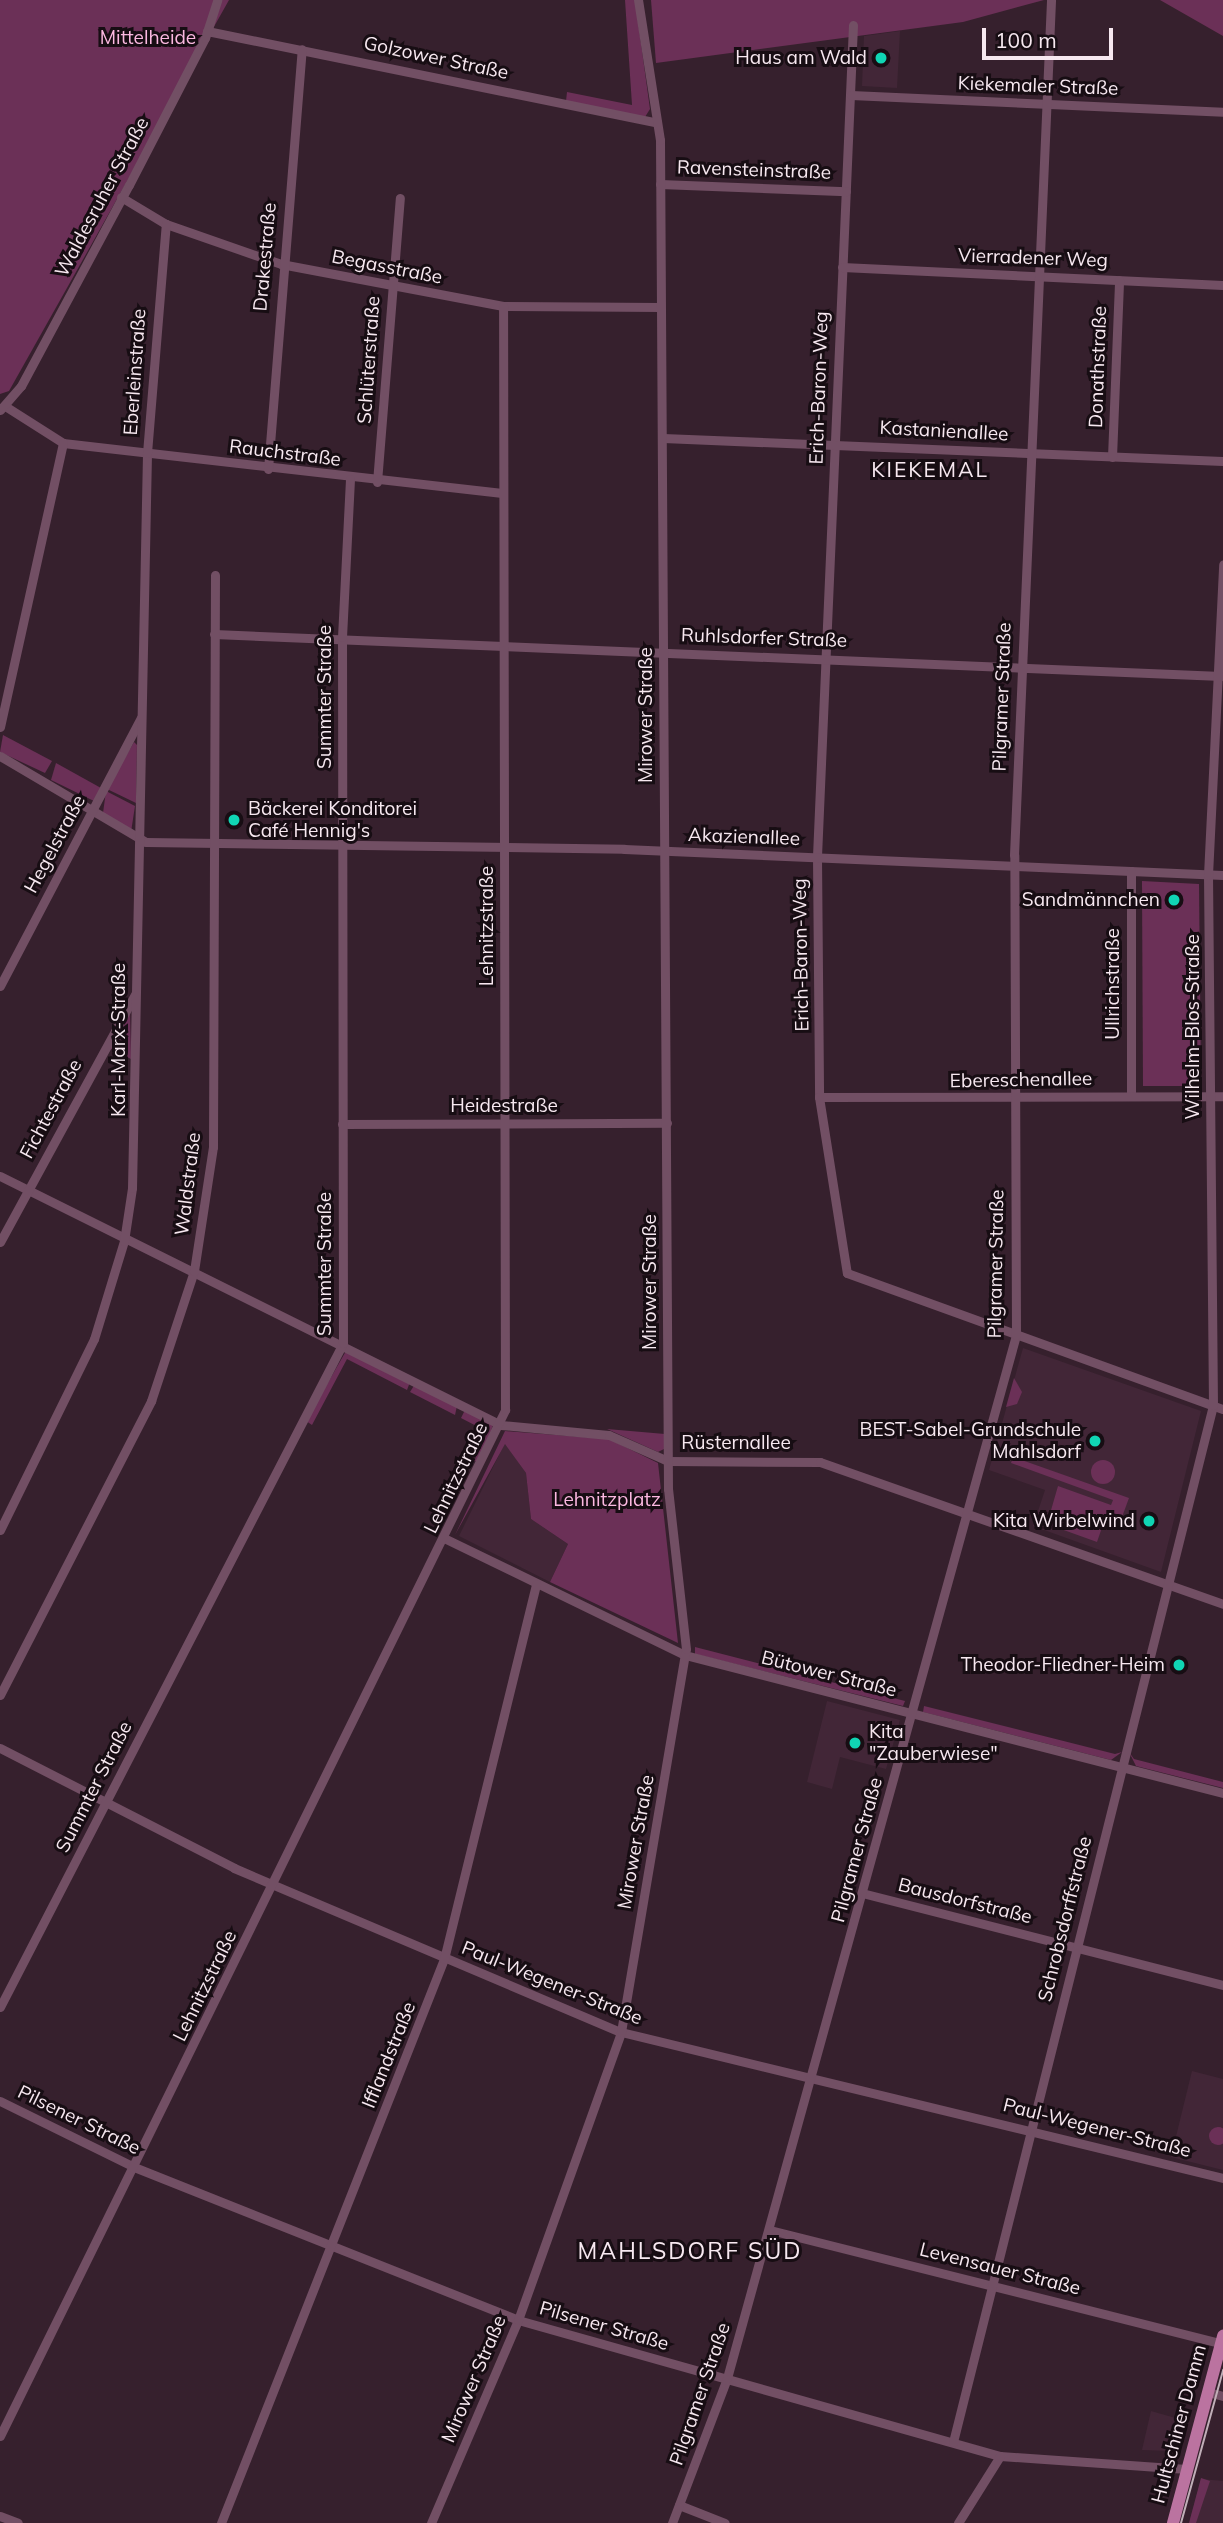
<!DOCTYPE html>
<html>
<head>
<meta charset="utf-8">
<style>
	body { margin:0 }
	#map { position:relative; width:1223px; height:2523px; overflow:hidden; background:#36202d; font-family:Mulish,sans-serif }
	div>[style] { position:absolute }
	.built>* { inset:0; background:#422637 }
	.green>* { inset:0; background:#6b3057 }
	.round { border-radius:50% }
	.minor>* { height:9px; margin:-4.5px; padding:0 4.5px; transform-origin:4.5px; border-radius:4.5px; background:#724f64 }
	.major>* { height:12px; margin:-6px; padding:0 6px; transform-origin:6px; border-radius:6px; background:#bb73a0 }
	.tram>* { height:2px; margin:-1px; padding:0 1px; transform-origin:1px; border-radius:1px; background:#c0afb8 }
	.dots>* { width:19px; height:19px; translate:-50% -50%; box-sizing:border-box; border:4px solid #170d13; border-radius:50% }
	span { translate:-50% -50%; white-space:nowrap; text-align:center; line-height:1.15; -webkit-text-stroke:6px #170d13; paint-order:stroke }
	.park-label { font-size:19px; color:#fcb8e1 }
	.street-label { font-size:19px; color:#f7e8f0 }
	.poi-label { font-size:19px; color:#f7e8f0 }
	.right { translate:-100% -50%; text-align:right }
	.left { translate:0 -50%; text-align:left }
	.neighbourhood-label { font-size:21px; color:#f7e8f0; letter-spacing:2px }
	.quarter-label { font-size:23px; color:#f7e8f0; letter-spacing:2px }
	.scale { position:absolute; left:982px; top:28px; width:131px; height:32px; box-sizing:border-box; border:4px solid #f7e8f0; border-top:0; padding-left:9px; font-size:21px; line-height:24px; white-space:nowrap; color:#f7e8f0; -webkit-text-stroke:5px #170d13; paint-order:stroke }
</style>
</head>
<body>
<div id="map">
	<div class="built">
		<i style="clip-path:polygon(900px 31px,897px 88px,862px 86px,864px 36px)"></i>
		<i style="clip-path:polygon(1023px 1348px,1201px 1411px,1161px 1572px,1033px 1526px,1045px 1490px,989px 1470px)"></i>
		<i style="clip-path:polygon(505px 1443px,526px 1473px,531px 1519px,568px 1544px,550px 1582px,459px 1536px)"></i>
		<i style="clip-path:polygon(827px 1701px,900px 1720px,886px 1769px,840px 1757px,832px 1789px,807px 1782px)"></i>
		<i style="clip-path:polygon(1192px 2071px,1223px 2079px,1223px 2170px,1171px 2157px)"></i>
		<i style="clip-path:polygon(1151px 2411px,1179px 2419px,1170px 2451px,1142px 2450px)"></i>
		<i style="clip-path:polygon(1201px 2479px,1223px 2481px,1223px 2523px,1189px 2523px)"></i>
	</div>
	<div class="green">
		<i style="clip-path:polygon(0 0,229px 0,9px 391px,0 394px)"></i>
		<i style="clip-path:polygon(625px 0,635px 0,650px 109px,645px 117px,566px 101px,567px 92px,632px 105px)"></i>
		<i style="clip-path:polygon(651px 0,1044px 0,963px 22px,656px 63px)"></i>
		<i style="clip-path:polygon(1160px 0,1223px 0,1223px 36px)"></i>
		<i style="clip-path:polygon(3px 735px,52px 761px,45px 773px,0 752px)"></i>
		<i style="clip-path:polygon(134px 742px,137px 745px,136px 803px,107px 789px)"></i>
		<i style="clip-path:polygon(56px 763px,101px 788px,94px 801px,51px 780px)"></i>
		<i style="clip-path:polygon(106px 791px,135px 806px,131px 832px,103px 813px)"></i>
		<i style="clip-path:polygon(1142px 881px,1199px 884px,1201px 1086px,1143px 1086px)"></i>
		<i style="clip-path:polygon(130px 1007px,131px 1059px,109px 1048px)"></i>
		<i style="clip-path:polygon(346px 1351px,410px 1382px,407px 1390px,347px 1359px,312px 1425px,306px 1421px)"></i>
		<i style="clip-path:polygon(1014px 1378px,1022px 1392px,1017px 1404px,1006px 1407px)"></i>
		<i style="clip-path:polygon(415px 1384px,457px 1406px,455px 1415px,410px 1392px)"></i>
		<i style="clip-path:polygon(465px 1410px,493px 1425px,480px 1462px,474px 1461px,488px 1432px,461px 1418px)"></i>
		<i style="clip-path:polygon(607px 1429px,665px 1434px,664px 1449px,658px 1452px)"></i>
		<i style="clip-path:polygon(505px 1431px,609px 1439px,658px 1463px,678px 1643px,550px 1582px,568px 1544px,531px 1519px,526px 1473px,505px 1444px,455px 1535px)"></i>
		<i style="clip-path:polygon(1013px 1457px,1129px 1498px,1122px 1517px,1108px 1510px,1097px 1542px,1047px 1524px,1058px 1486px,1111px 1505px,1113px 1500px,1011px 1463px)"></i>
		<i class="round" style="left:1091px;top:1460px;width:24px;height:24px"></i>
		<i style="clip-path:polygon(695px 1647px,905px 1701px,903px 1706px,695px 1654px)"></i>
		<i style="clip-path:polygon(924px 1706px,1115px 1754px,1122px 1752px,1111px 1760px,923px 1712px)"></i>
		<i style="clip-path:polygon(1129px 1752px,1134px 1759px,1223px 1782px,1223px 1788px,1136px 1766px)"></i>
		<i class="round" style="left:1209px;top:2127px;width:18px;height:18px"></i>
		<i style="clip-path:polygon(1201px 2478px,1210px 2481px,1196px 2523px,1189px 2523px)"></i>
	</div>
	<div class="minor">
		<i style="left:853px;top:25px;width:833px;rotate:92.48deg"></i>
		<i style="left:817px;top:857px;width:240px;rotate:89.5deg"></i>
		<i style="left:819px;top:1097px;width:178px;rotate:81deg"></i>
		<i style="left:847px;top:1273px;width:400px;rotate:19.9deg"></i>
		<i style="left:207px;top:31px;width:458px;rotate:11.5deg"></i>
		<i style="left:851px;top:95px;width:372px;rotate:2.6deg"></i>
		<i style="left:660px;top:184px;width:186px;rotate:2.2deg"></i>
		<i style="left:121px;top:197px;width:52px;rotate:31deg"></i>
		<i style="left:166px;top:224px;width:122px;rotate:19.2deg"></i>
		<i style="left:281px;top:264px;width:226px;rotate:10.7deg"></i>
		<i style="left:503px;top:306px;width:157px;rotate:0.4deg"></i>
		<i style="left:842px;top:267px;width:381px;rotate:2.7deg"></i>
		<i style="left:5px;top:406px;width:69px;rotate:32.5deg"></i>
		<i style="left:63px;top:443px;width:442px;rotate:6.5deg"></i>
		<i style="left:0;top:410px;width:32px;rotate:-49deg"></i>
		<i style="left:21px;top:386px;width:228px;rotate:-61.8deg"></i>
		<i style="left:129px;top:185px;width:165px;rotate:-62.7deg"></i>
		<i style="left:205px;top:38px;width:40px;rotate:-72deg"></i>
		<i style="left:663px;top:438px;width:560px;rotate:2.35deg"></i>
		<i style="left:1112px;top:457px;width:177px;rotate:-87.7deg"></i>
		<i style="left:268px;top:469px;width:421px;rotate:-85.4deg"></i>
		<i style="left:377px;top:482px;width:285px;rotate:-85.4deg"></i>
		<i style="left:214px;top:634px;width:1008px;rotate:2.39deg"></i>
		<i style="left:0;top:727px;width:291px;rotate:-77.5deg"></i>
		<i style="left:0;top:756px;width:169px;rotate:30.5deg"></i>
		<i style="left:146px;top:842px;width:478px;rotate:0.8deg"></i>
		<i style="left:624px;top:849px;width:600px;rotate:2.49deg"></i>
		<i style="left:1131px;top:871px;width:225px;rotate:90deg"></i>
		<i style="left:0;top:986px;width:303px;rotate:-62.3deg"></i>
		<i style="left:819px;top:1097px;width:404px;rotate:-0.1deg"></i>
		<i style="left:342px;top:1124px;width:325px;rotate:-0.2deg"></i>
		<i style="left:0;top:1176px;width:559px;rotate:26.43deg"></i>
		<i style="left:501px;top:1425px;width:108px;rotate:5.3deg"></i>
		<i style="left:609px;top:1435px;width:64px;rotate:23.8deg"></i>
		<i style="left:668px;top:1461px;width:152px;rotate:0.4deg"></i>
		<i style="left:820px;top:1462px;width:427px;rotate:19.4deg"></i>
		<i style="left:0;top:1242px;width:282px;rotate:-61.4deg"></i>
		<i style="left:0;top:1530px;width:213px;rotate:-63.8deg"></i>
		<i style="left:94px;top:1339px;width:102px;rotate:-73deg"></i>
		<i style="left:124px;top:1241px;width:54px;rotate:-81.4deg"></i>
		<i style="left:132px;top:1188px;width:735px;rotate:-88.83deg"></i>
		<i style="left:147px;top:453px;width:230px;rotate:-85.3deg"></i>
		<i style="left:446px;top:1539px;width:266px;rotate:25.9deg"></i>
		<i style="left:685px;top:1655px;width:555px;rotate:14.39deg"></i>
		<i style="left:0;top:1695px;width:331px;rotate:-62.8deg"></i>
		<i style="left:151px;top:1401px;width:137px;rotate:-71.7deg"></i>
		<i style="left:194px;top:1271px;width:125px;rotate:-81.3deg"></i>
		<i style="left:213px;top:1147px;width:572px;rotate:-89.8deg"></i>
		<i style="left:0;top:1748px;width:263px;rotate:27.1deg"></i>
		<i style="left:234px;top:1868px;width:420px;rotate:23deg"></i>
		<i style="left:621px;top:2032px;width:619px;rotate:13.63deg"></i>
		<i style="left:862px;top:1893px;width:373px;rotate:14.3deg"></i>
		<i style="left:0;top:2007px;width:747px;rotate:-62.68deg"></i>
		<i style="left:343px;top:1343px;width:706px;rotate:-90.08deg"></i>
		<i style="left:342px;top:637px;width:158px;rotate:-87.1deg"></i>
		<i style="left:0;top:2101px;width:149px;rotate:26.2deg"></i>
		<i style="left:134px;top:2167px;width:413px;rotate:21.7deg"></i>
		<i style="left:518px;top:2320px;width:501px;rotate:15.76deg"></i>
		<i style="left:1000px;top:2456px;width:187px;rotate:4deg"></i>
		<i style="left:770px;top:2230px;width:465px;rotate:14.1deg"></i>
		<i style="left:1208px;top:2392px;width:16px;rotate:15deg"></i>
		<i style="left:0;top:2436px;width:1144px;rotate:-63.79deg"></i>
		<i style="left:505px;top:1410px;width:1104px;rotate:-90.1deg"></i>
		<i style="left:953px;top:2442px;width:1069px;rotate:-75.92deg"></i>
		<i style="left:1213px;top:1405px;width:530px;rotate:-90.54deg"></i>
		<i style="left:1208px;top:875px;width:311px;rotate:-87.2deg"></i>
		<i style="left:679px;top:2505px;width:49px;rotate:21.4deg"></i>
		<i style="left:0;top:2516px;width:19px;rotate:21deg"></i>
		<i style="left:221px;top:2523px;width:606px;rotate:-68.43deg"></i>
		<i style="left:444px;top:1959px;width:386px;rotate:-76.2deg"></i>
		<i style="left:431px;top:2523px;width:221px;rotate:-66.8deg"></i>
		<i style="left:518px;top:2320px;width:306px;rotate:-70.3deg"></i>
		<i style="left:621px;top:2032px;width:388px;rotate:-80.4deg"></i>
		<i style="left:686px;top:1649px;width:161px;rotate:-96.4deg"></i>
		<i style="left:668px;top:1489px;width:1349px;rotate:-90.34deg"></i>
		<i style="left:660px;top:140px;width:142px;rotate:-98.9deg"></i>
		<i style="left:672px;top:2523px;width:155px;rotate:-69.2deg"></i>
		<i style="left:727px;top:2378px;width:1082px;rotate:-74.51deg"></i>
		<i style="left:1016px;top:1335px;width:480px;rotate:-90.2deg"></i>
		<i style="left:1014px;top:855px;width:856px;rotate:-87.52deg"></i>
		<i style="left:958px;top:2523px;width:79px;rotate:-57.9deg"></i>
	</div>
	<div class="major">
		<i style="left:1173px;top:2523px;width:194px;rotate:-75deg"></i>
	</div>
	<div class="tram">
		<i style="left:1181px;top:2523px;width:159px;rotate:-74.6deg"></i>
	</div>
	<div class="dots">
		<i style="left:881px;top:58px;background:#10d5b4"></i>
		<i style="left:234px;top:820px;background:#10d5b4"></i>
		<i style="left:1174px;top:900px;background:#10d5b4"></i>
		<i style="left:1095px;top:1441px;background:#10d5b4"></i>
		<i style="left:1149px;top:1521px;background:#10d5b4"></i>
		<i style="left:1179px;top:1665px;background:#10d5b4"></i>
		<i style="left:855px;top:1743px;background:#10d5b4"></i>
	</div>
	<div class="park-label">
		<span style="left:148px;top:38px">Mittelheide</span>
		<span style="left:607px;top:1500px">Lehnitzplatz</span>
	</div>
	<div class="street-label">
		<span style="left:436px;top:58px;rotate:12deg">Golzower Straße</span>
		<span style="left:1038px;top:86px;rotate:2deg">Kiekemaler Straße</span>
		<span style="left:754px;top:170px;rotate:2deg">Ravensteinstraße</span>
		<span style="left:102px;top:197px;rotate:-62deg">Waldesruher Straße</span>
		<span style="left:265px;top:257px;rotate:-85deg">Drakestraße</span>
		<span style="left:1033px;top:258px;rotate:2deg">Vierradener Weg</span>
		<span style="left:387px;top:267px;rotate:11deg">Begasstraße</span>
		<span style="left:369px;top:360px;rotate:-86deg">Schlüterstraße</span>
		<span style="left:1098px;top:367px;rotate:-88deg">Donathstraße</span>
		<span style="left:135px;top:372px;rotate:-86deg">Eberleinstraße</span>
		<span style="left:819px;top:388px;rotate:-88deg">Erich-Baron-Weg</span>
		<span style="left:944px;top:431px;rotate:3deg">Kastanienallee</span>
		<span style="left:285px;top:453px;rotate:7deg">Rauchstraße</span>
		<span style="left:764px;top:638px;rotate:2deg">Ruhlsdorfer Straße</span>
		<span style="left:325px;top:697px;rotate:-90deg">Summter Straße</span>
		<span style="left:1002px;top:697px;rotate:-88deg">Pilgramer Straße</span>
		<span style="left:646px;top:715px;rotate:-90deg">Mirower Straße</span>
		<span style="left:744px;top:837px;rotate:2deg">Akazienallee</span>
		<span style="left:55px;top:844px;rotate:-62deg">Hegelstraße</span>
		<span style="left:487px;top:926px;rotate:-90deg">Lehnitzstraße</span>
		<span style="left:801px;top:955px;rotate:-91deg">Erich-Baron-Weg</span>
		<span style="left:1113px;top:984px;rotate:-90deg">Ullrichstraße</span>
		<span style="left:1193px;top:1027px;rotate:-90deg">Wilhelm-Blos-Straße</span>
		<span style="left:119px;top:1040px;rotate:-90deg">Karl-Marx-Straße</span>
		<span style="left:1021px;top:1080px;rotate:-1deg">Ebereschenallee</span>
		<span style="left:504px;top:1106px">Heidestraße</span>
		<span style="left:51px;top:1109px;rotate:-62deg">Fichtestraße</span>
		<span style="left:188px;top:1184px;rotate:-83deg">Waldstraße</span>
		<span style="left:325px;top:1264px;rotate:-90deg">Summter Straße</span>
		<span style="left:996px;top:1264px;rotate:-89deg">Pilgramer Straße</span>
		<span style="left:650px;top:1282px;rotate:-90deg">Mirower Straße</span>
		<span style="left:736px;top:1443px">Rüsternallee</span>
		<span style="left:456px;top:1478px;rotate:-64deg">Lehnitzstraße</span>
		<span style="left:829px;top:1674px;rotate:14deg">Bütower Straße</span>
		<span style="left:94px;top:1787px;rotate:-63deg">Summter Straße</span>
		<span style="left:636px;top:1842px;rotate:-80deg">Mirower Straße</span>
		<span style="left:857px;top:1850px;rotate:-75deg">Pilgramer Straße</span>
		<span style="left:965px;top:1901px;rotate:14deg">Bausdorfstraße</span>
		<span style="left:1065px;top:1919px;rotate:-76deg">Schrobsdorffstraße</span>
		<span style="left:552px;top:1983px;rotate:22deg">Paul-Wegener-Straße</span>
		<span style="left:205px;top:1986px;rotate:-64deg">Lehnitzstraße</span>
		<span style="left:389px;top:2055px;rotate:-68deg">Ifflandstraße</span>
		<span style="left:79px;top:2120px;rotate:26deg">Pilsener Straße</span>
		<span style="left:1097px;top:2128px;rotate:14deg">Paul-Wegener-Straße</span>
		<span style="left:1000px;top:2269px;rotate:14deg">Levensauer Straße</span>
		<span style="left:604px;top:2326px;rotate:16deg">Pilsener Straße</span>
		<span style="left:474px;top:2379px;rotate:-67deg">Mirower Straße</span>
		<span style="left:700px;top:2394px;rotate:-71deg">Pilgramer Straße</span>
		<span style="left:1179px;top:2424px;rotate:-75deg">Hultschiner Damm</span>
	</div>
	<div class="poi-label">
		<span class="right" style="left:867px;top:58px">Haus am Wald</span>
		<span class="left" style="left:248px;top:820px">Bäckerei Konditorei<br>Café Hennig's</span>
		<span class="right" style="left:1160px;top:900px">Sandmännchen</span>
		<span class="right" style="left:1081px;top:1441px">BEST-Sabel-Grundschule<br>Mahlsdorf</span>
		<span class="right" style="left:1135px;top:1521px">Kita Wirbelwind</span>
		<span class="right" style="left:1165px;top:1665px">Theodor-Fliedner-Heim</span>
		<span class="left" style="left:869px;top:1743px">Kita<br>"Zauberwiese"</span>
	</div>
	<div class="neighbourhood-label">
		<span style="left:930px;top:469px">KIEKEMAL</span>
	</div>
	<div class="quarter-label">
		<span style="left:690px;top:2251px">MAHLSDORF SÜD</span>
	</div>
	<div class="scale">100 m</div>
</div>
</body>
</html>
